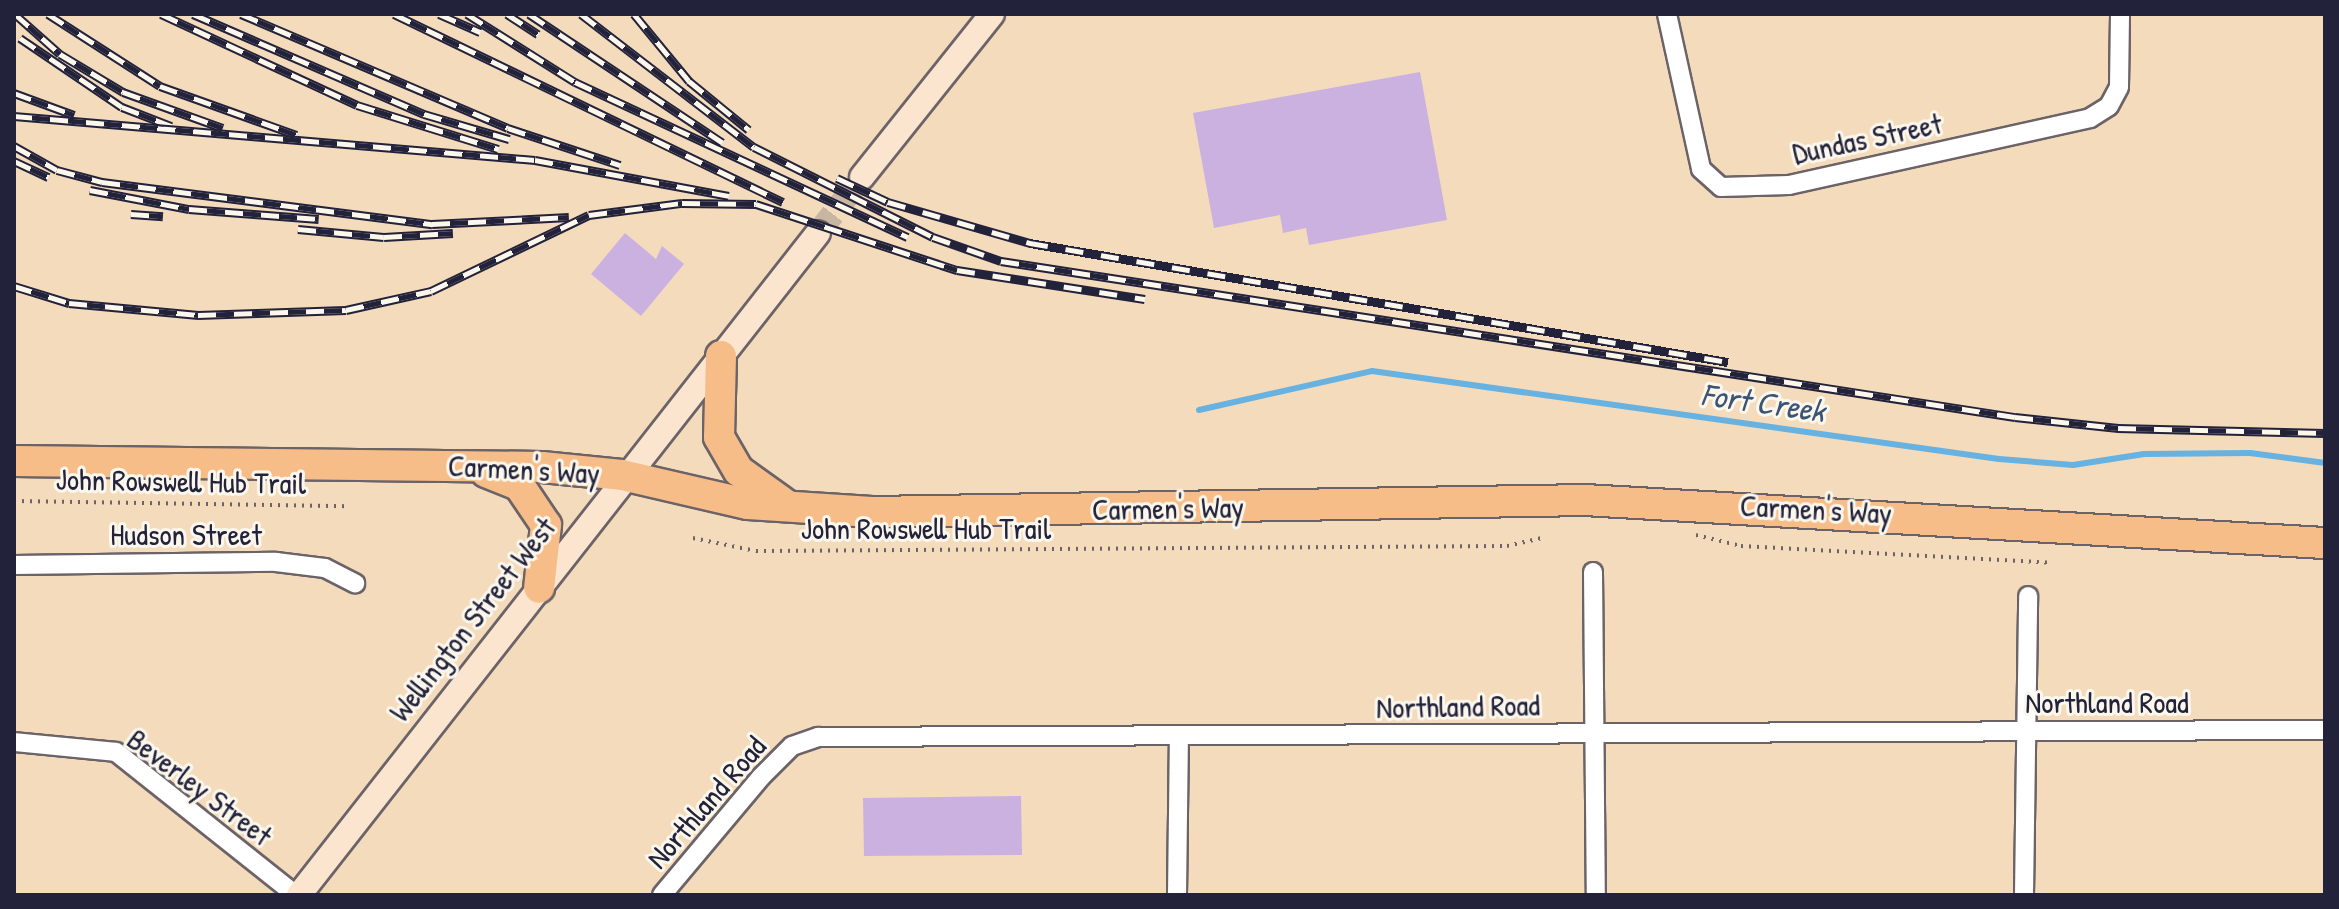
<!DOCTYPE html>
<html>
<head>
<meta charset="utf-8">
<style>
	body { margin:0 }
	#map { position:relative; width:2339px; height:909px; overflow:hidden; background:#f3dbbc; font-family:"Patrick Hand",sans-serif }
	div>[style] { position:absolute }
	.stream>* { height:6px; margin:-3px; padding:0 3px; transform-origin:3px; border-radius:3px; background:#67b2e0 }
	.building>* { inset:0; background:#cbb1e0 }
	.secondary-tunnel>* { height:24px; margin-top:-12px; transform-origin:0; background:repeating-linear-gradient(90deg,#c9b6a2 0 24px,transparent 0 36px) }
	.path>* { height:4px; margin-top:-2px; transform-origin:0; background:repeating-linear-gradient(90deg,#6b6368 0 2px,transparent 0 8px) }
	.roads { filter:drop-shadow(2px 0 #6b6368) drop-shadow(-2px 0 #6b6368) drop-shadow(0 2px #6b6368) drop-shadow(0 -2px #6b6368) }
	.minor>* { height:18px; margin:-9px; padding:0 9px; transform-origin:9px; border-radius:9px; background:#fff }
	.secondary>* { height:24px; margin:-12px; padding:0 12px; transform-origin:12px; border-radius:12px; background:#fce5cf }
	.trunk>* { height:30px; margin:-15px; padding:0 15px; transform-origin:15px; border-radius:15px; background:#f7bd88 }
	.rail>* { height:9px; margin-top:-4.5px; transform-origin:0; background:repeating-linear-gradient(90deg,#fbf7ec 0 18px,#22223b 0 36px); box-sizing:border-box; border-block:2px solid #22223b }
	span { translate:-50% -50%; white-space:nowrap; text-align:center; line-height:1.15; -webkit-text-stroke:6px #fbf7ec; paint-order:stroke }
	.street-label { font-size:30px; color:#22223b }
	.water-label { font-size:32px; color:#3a5475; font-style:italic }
	.frame { position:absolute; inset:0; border:16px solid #22223b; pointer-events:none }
</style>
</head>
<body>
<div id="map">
	<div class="stream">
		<i style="left:1199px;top:410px;width:177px;rotate:-12.7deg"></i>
		<i style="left:1372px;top:371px;width:633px;rotate:7.99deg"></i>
		<i style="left:1999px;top:459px;width:74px;rotate:4.6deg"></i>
		<i style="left:2073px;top:465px;width:72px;rotate:-8.8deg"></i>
		<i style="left:2144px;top:454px;width:106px;rotate:-0.5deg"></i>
		<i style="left:2250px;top:453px;width:76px;rotate:7.6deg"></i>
	</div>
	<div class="building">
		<i style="clip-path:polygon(1420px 72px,1447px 220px,1309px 245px,1306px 228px,1283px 233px,1280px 215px,1214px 228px,1193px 113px)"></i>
		<i style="clip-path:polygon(625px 233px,656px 259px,662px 246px,684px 264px,641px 316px,591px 274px)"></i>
		<i style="clip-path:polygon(1021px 796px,1022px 855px,864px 856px,863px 798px)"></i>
	</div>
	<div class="secondary-tunnel">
		<i style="left:818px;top:233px;width:71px;rotate:-51.8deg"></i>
	</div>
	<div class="path">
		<i style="left:14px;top:501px;width:334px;rotate:0.9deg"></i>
		<i style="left:1696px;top:535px;width:46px;rotate:13.7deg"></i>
		<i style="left:1741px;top:546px;width:311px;rotate:3.1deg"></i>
		<i style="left:693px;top:538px;width:64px;rotate:11.7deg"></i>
		<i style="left:756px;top:551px;width:751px;rotate:-0.38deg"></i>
		<i style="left:1507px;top:546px;width:39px;rotate:-13deg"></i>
	</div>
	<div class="roads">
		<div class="minor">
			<i style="left:1667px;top:14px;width:159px;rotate:77.6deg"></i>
			<i style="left:1701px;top:169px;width:27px;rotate:42deg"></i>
			<i style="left:1721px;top:187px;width:68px;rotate:-1.7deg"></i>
			<i style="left:1789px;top:185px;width:308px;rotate:-12.5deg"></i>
			<i style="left:2090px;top:118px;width:22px;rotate:-32deg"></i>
			<i style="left:2109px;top:106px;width:21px;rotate:-62deg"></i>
			<i style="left:2119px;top:87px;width:73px;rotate:-89.2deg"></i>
			<i style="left:14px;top:565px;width:262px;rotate:-0.7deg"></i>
			<i style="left:276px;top:562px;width:49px;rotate:7deg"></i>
			<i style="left:325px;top:568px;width:34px;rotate:27deg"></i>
			<i style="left:1593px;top:572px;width:323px;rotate:89.5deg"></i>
			<i style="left:14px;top:742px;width:102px;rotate:5.6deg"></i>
			<i style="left:116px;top:752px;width:230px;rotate:38.5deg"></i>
			<i style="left:662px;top:895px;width:154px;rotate:-50deg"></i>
			<i style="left:761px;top:777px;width:44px;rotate:-45deg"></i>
			<i style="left:792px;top:746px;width:28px;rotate:-19deg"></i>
			<i style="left:818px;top:737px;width:1507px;rotate:-0.27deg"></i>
			<i style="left:1177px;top:895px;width:159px;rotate:-89.3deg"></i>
			<i style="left:2024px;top:895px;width:299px;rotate:-89.2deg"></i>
		</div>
		<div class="secondary">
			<i style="left:862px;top:177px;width:208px;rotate:-51.4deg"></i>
			<i style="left:299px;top:895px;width:841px;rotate:-51.9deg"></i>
		</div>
		<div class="trunk">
			<i style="left:721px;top:356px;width:81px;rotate:91.4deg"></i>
			<i style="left:719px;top:437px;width:39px;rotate:60deg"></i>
			<i style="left:739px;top:471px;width:57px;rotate:35.7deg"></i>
			<i style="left:14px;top:461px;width:528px;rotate:0.65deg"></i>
			<i style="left:542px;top:467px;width:80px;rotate:5.7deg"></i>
			<i style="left:622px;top:475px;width:129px;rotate:13deg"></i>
			<i style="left:748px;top:504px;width:124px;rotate:3.7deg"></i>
			<i style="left:872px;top:512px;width:713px;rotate:-0.96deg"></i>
			<i style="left:1585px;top:500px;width:741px;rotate:3.33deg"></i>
			<i style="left:486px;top:472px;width:35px;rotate:22deg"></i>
			<i style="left:519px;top:485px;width:48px;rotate:56deg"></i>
			<i style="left:546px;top:525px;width:63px;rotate:96.3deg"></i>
		</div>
	</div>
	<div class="rail">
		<i style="left:15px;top:14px;width:60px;rotate:41.6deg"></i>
		<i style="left:60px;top:54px;width:74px;rotate:31.1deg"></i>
		<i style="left:123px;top:92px;width:106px;rotate:19.8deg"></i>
		<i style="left:48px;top:14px;width:133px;rotate:32.7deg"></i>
		<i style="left:160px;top:86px;width:145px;rotate:19.7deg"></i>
		<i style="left:161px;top:14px;width:216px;rotate:24.9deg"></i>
		<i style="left:357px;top:105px;width:148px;rotate:17.3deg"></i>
		<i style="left:193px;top:14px;width:252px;rotate:23.4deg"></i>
		<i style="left:424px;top:114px;width:89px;rotate:16.4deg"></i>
		<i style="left:241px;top:14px;width:290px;rotate:23.1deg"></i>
		<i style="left:508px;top:128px;width:118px;rotate:18.3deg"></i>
		<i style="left:394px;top:14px;width:432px;rotate:25.8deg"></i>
		<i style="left:439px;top:14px;width:45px;rotate:23.7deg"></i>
		<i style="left:467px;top:14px;width:128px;rotate:32.2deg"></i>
		<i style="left:575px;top:82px;width:367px;rotate:25deg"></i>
		<i style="left:507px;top:14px;width:37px;rotate:33deg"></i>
		<i style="left:529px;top:14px;width:232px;rotate:33.6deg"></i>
		<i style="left:581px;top:14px;width:218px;rotate:37.6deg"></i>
		<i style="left:754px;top:147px;width:200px;rotate:26.7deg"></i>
		<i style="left:933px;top:237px;width:72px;rotate:19.4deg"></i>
		<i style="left:1001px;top:261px;width:1026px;rotate:8.75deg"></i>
		<i style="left:2015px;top:417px;width:104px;rotate:6.1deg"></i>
		<i style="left:2118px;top:428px;width:207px;rotate:1.4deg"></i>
		<i style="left:634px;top:14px;width:87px;rotate:50.6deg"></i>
		<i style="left:689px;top:81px;width:77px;rotate:39.2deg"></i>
		<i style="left:20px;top:38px;width:123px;rotate:34.1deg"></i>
		<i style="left:122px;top:107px;width:53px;rotate:21.2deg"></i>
		<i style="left:14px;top:93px;width:64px;rotate:20.1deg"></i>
		<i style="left:14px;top:116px;width:523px;rotate:4.83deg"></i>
		<i style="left:535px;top:160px;width:197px;rotate:10.5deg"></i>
		<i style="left:14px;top:146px;width:49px;rotate:29.2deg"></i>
		<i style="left:57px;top:170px;width:47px;rotate:14.9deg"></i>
		<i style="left:102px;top:182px;width:333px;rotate:7.3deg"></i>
		<i style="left:432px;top:224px;width:137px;rotate:-2.9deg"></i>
		<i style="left:14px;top:161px;width:38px;rotate:25deg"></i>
		<i style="left:837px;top:178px;width:56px;rotate:25.2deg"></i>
		<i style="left:888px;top:202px;width:148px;rotate:16.1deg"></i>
		<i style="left:1030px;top:243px;width:708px;rotate:9.68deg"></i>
		<i style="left:90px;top:190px;width:101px;rotate:10.9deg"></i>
		<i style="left:189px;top:209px;width:130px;rotate:4.4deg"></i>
		<i style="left:131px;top:214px;width:32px;rotate:4deg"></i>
		<i style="left:298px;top:229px;width:86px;rotate:5.3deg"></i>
		<i style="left:384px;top:237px;width:69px;rotate:-3.3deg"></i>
		<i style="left:14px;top:286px;width:58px;rotate:17.2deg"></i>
		<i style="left:69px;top:303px;width:130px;rotate:5.3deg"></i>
		<i style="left:198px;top:315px;width:148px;rotate:-1.9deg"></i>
		<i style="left:346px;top:310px;width:87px;rotate:-12.6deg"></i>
		<i style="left:431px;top:291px;width:175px;rotate:-25.7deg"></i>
		<i style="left:589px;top:215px;width:94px;rotate:-7.4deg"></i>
		<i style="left:682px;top:203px;width:74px;rotate:0.8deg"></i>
		<i style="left:756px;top:204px;width:212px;rotate:18.2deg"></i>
		<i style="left:957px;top:270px;width:190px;rotate:8.8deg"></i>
	</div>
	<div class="street-label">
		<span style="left:1867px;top:138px;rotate:-12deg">Dundas Street</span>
		<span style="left:524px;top:469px;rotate:3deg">Carmen's Way</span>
		<span style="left:181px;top:481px;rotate:1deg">John Rowswell Hub Trail</span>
		<span style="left:1168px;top:508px;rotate:-1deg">Carmen's Way</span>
		<span style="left:1816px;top:509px;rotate:3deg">Carmen's Way</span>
		<span style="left:926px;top:528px">John Rowswell Hub Trail</span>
		<span style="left:186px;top:534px">Hudson Street</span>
		<span style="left:472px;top:619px;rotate:-52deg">Wellington Street West</span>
		<span style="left:2107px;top:702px">Northland Road</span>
		<span style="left:1458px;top:706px;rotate:-1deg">Northland Road</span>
		<span style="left:200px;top:787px;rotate:37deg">Beverley Street</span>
		<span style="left:706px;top:802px;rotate:-49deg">Northland Road</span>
	</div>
	<div class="water-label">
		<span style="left:1763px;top:403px;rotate:8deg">Fort Creek</span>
	</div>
	<div class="frame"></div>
</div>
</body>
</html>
